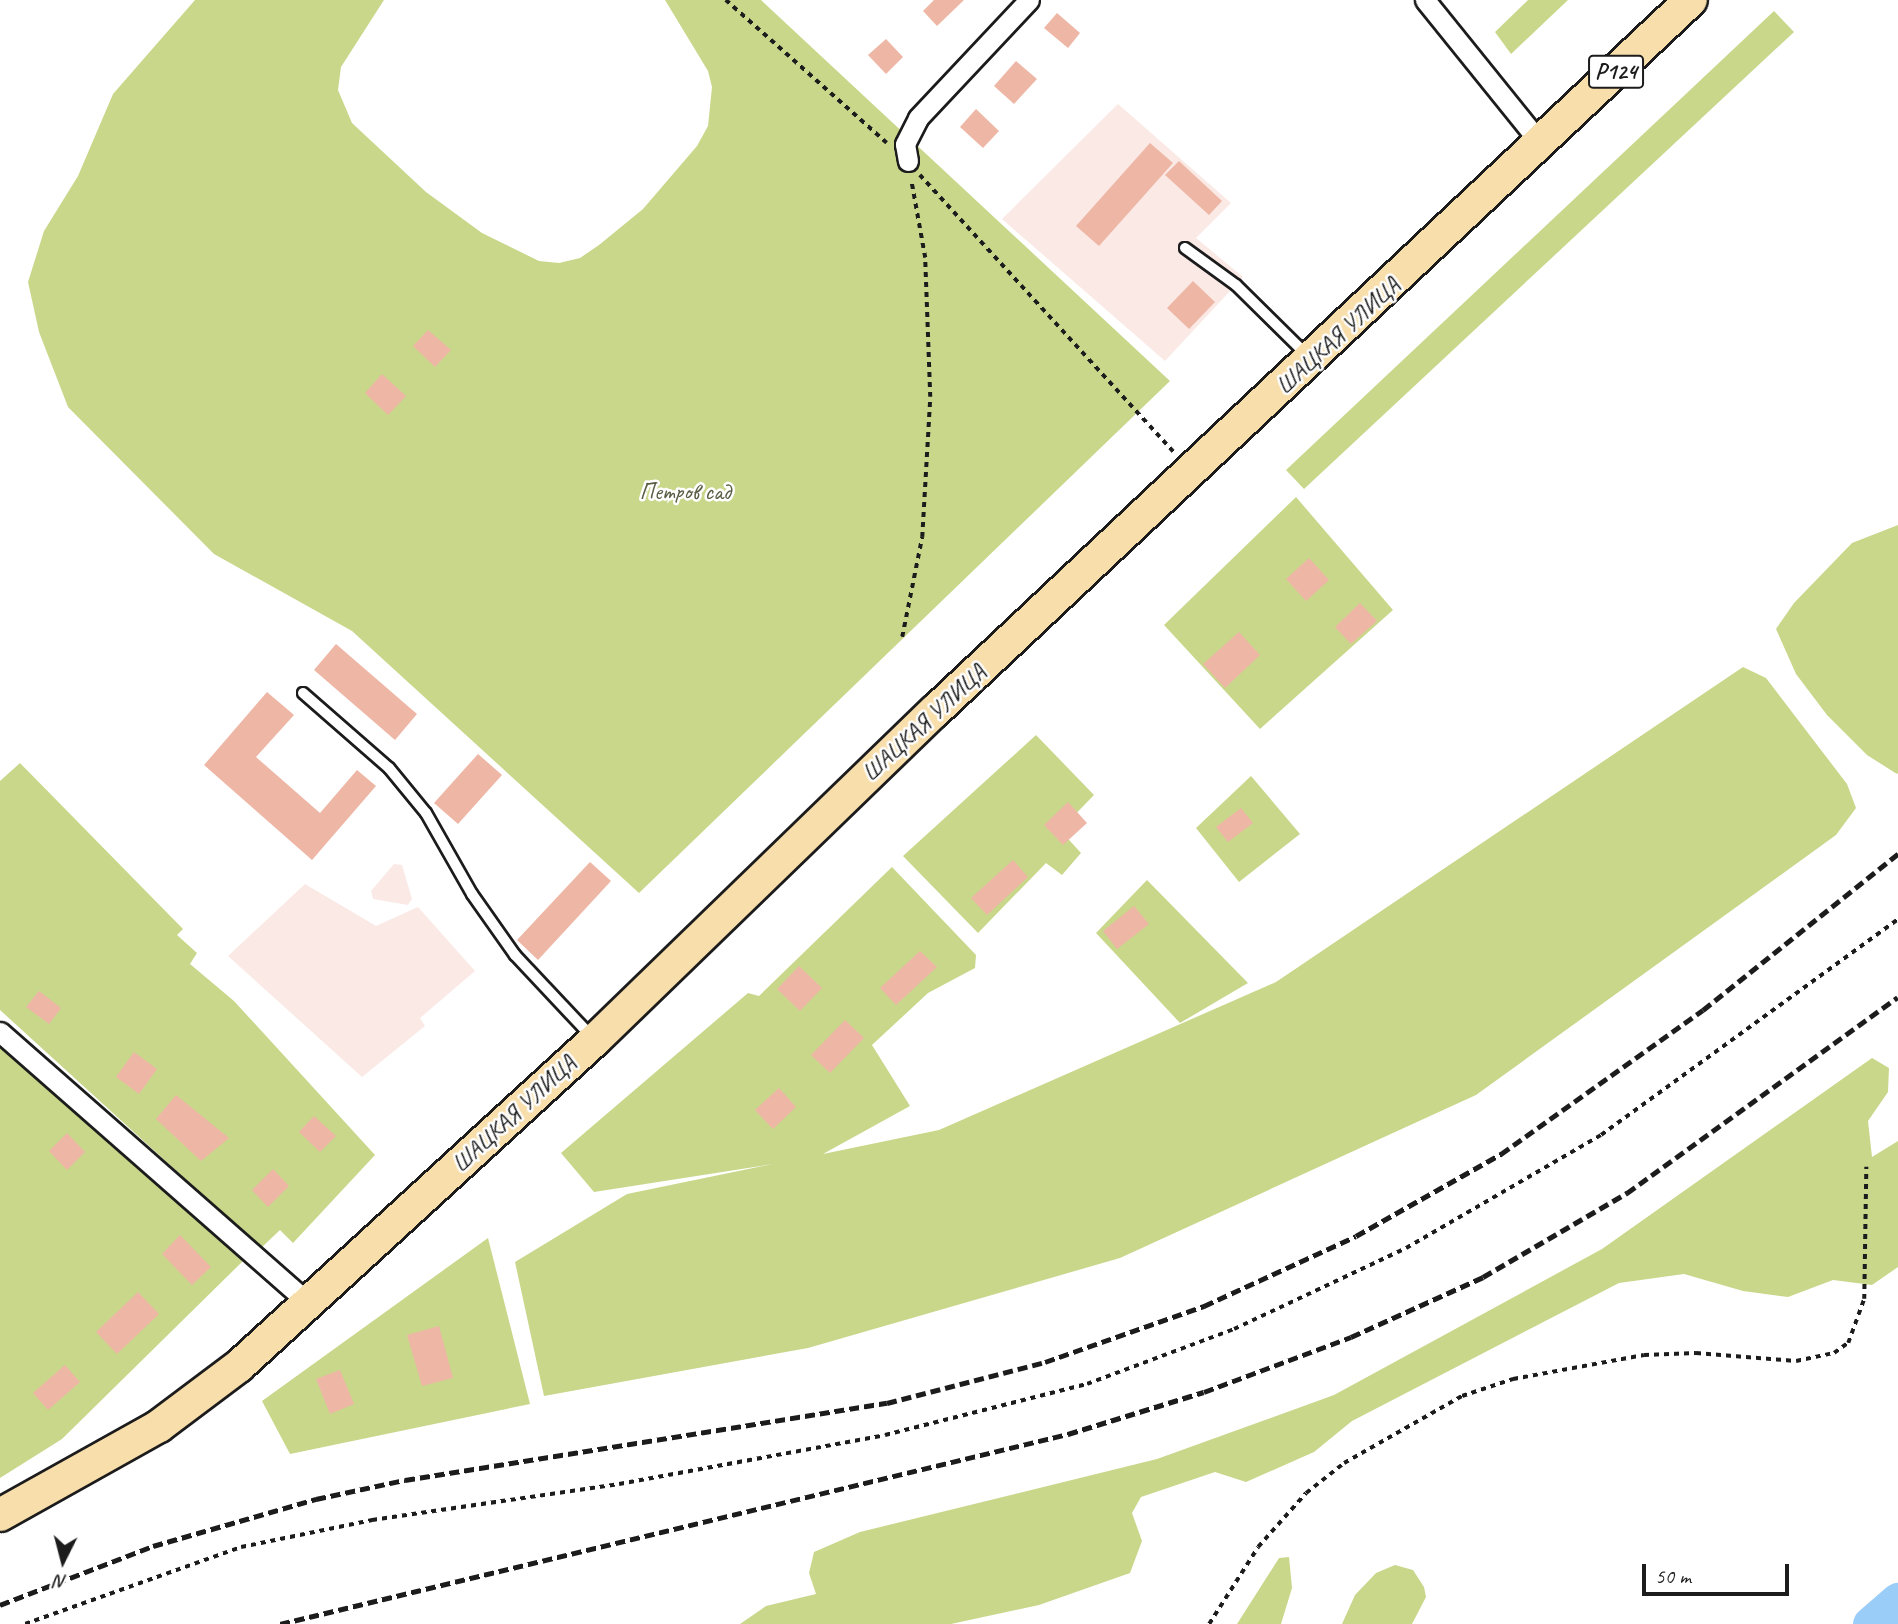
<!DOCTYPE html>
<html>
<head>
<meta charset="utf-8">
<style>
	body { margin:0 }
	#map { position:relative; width:1898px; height:1624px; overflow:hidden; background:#fff; font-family:Caveat,sans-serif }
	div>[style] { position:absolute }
	.built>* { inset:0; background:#fae9e4 }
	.green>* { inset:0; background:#c9d78b }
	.river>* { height:35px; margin:-17.5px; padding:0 17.5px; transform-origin:17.5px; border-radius:17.5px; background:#9acdf8 }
	.building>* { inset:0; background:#eeb6a5 }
	.path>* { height:3.5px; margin-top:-1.75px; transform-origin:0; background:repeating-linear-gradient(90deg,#1c1c1c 0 5px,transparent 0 10px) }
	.roads { filter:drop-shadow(2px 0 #1c1c1c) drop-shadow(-2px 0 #1c1c1c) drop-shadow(0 2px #1c1c1c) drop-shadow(0 -2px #1c1c1c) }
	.service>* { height:10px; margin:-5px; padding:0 5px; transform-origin:5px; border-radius:5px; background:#fff }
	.minor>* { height:19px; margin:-9.5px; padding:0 9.5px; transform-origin:9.5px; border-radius:9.5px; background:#fff }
	.primary>* { height:32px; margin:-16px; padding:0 16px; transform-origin:16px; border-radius:16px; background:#f8deab }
	.rail>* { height:5px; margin-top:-2.5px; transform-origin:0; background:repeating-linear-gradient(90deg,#1c1c1c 0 10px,transparent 0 15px) }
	span { translate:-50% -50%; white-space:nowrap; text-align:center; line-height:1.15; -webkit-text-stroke:5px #fff; paint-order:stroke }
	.shield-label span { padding:2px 5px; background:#fff; border:2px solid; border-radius:5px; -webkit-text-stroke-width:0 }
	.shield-label { font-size:23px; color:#1c1c1c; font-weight:700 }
	.street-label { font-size:24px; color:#1c1c1c }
	.park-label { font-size:24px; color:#595d43 }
	.north { position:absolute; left:28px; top:1526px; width:70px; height:70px; -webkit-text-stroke:5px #fff; paint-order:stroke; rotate:186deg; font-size:19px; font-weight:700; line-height:28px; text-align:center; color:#1c1c1c }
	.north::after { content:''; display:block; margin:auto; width:24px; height:32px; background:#1c1c1c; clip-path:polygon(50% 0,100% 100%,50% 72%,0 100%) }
	.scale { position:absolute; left:1642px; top:1564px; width:147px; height:32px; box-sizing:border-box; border:4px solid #1c1c1c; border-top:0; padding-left:9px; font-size:21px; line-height:24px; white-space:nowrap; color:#1c1c1c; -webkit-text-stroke:5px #fff; paint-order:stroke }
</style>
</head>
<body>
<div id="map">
	<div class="built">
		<i style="clip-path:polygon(1118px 104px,1231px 203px,1196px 238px,1243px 277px,1165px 361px,1002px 219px)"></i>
		<i style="clip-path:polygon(394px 864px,402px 865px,412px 899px,408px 905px,373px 899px,371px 891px)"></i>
		<i style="clip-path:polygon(305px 884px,376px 926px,418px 907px,475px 971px,420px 1018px,425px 1026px,362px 1077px,228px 956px)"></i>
	</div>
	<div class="green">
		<i style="clip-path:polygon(195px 0,384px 0,341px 67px,338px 90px,352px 123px,426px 192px,482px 233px,539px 261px,559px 263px,580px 258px,599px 245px,643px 209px,697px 146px,708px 126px,712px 87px,708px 71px,665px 0,761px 0,1170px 381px,639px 893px,352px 631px,214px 554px,68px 407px,39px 332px,28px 282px,44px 231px,78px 176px,113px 94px)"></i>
		<i style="clip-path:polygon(1528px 0,1568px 0,1511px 54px,1495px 32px)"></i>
		<i style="clip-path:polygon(1774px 11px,1794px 32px,1304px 489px,1286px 470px)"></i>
		<i style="clip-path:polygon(1296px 497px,1393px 610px,1260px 729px,1164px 625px)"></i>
		<i style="clip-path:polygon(1898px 525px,1898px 773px,1897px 774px,1867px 755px,1827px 715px,1796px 674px,1776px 629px,1794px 603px,1852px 543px)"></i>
		<i style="clip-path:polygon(1743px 667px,1766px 678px,1847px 784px,1856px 808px,1836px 835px,1476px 1095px,1120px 1258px,808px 1348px,544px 1396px,515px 1262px,627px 1194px,773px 1164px,594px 1192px,561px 1153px,748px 993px,759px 996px,892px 867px,976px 955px,975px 968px,928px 993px,872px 1045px,910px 1106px,823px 1154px,939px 1130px,1276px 982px)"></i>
		<i style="clip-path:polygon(1036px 735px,1094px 795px,1060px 830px,1081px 853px,1062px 875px,1046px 863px,978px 933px,903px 856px)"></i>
		<i style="clip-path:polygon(20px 763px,183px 929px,177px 935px,197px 953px,190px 964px,234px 1001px,375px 1155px,293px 1243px,280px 1230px,261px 1248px,0 1010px,0 781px)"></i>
		<i style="clip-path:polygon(1251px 776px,1300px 834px,1239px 882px,1196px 828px)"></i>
		<i style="clip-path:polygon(1147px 880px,1248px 983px,1180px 1023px,1096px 933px)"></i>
		<i style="clip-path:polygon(0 1044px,244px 1260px,62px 1439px,0 1478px)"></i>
		<i style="clip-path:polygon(1872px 1058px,1889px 1068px,1888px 1092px,1868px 1121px,1872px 1157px,1898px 1141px,1898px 1267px,1872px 1285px,1833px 1280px,1788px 1297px,1743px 1291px,1684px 1274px,1619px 1283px,1352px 1421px,1314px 1452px,1246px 1482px,1215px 1472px,1141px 1497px,1132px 1513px,1142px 1541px,1130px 1573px,1039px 1605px,951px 1624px,740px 1624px,766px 1606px,816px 1594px,809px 1573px,814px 1552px,860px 1532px,1157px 1459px,1334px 1395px,1602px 1249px)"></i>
		<i style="clip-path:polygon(488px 1238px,530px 1404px,290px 1454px,262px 1401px)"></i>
		<i style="clip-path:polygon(1289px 1557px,1292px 1588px,1281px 1624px,1237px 1624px,1279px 1558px)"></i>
		<i style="clip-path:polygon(1395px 1565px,1413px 1570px,1424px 1587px,1426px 1597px,1412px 1624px,1342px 1624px,1355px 1595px,1376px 1573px)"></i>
	</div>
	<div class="river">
		<i style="left:1870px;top:1624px;width:37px;rotate:-41deg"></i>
	</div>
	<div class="building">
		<i style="clip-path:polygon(934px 0,964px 0,937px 26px,923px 11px)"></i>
		<i style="clip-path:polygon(1057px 13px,1080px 33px,1068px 48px,1044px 28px)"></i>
		<i style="clip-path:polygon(886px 39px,903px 57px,886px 74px,868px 55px)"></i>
		<i style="clip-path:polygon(1016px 61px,1037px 79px,1014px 104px,994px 86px)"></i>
		<i style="clip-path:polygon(976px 109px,999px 131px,983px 148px,960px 127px)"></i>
		<i style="clip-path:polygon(1150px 143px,1173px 163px,1099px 246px,1076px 226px)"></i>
		<i style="clip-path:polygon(1179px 161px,1222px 201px,1209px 215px,1165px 175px)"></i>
		<i style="clip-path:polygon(1193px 281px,1215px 302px,1189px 329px,1167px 308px)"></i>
		<i style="clip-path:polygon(428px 330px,451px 350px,435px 367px,413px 346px)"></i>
		<i style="clip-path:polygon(382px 374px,406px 396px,388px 415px,365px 393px)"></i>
		<i style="clip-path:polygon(1309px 558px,1329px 580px,1306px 601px,1286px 579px)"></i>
		<i style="clip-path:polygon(1360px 603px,1377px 621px,1351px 644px,1335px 627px)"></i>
		<i style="clip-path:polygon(1239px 632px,1260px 655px,1225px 688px,1203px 664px)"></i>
		<i style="clip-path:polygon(336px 644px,417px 714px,395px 740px,314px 670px)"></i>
		<i style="clip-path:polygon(267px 692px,294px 715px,256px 757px,320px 813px,357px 770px,376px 786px,312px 860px,204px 765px)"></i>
		<i style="clip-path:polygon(478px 754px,502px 775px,458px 824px,434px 803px)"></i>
		<i style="clip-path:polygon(1068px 802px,1087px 823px,1063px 845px,1044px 825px)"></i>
		<i style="clip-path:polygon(1241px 808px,1253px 823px,1228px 842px,1216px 827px)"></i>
		<i style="clip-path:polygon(1013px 860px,1028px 877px,987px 915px,971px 898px)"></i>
		<i style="clip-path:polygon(590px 862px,611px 881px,538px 960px,517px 940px)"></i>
		<i style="clip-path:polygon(1134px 906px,1149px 924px,1117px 949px,1103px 931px)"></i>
		<i style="clip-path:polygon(920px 951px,937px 967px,896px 1005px,880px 988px)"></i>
		<i style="clip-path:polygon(799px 966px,822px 988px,800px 1011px,777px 989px)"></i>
		<i style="clip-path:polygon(39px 991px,61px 1008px,49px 1024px,26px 1007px)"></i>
		<i style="clip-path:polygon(845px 1020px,864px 1038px,830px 1073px,811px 1055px)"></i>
		<i style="clip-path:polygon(134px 1052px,157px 1069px,139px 1094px,116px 1077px)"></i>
		<i style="clip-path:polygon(779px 1088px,796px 1107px,773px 1129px,755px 1110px)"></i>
		<i style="clip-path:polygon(176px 1095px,229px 1138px,201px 1161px,156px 1119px)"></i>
		<i style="clip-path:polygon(314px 1116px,336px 1136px,320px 1152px,299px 1132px)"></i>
		<i style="clip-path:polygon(67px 1133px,85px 1152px,67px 1170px,49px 1151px)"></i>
		<i style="clip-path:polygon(273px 1169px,289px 1186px,268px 1207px,252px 1190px)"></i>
		<i style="clip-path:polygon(180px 1235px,211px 1267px,192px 1285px,162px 1254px)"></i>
		<i style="clip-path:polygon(138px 1292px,159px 1314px,117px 1354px,96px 1332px)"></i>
		<i style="clip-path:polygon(439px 1326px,453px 1378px,422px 1386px,407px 1335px)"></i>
		<i style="clip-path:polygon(65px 1365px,80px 1382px,48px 1410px,33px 1393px)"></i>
		<i style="clip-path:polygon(340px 1370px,354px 1404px,330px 1414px,316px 1379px)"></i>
	</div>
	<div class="path">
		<i style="left:726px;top:0;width:215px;rotate:41.6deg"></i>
		<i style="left:920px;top:175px;width:377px;rotate:47.5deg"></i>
		<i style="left:902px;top:637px;width:102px;rotate:-78.7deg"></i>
		<i style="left:922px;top:537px;width:140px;rotate:-86.7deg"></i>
		<i style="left:930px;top:397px;width:139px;rotate:-92.1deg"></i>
		<i style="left:925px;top:258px;width:79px;rotate:-100.2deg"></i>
		<i style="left:25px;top:1624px;width:229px;rotate:-19.6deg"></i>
		<i style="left:241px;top:1547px;width:134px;rotate:-11.6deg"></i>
		<i style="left:372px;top:1520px;width:250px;rotate:-8.3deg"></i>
		<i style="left:619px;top:1484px;width:270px;rotate:-10.4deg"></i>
		<i style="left:885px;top:1435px;width:208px;rotate:-14.2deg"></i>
		<i style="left:1087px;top:1384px;width:157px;rotate:-20.5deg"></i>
		<i style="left:1234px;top:1329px;width:190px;rotate:-25.2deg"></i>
		<i style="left:1406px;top:1248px;width:225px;rotate:-30.1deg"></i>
		<i style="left:1601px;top:1135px;width:367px;rotate:-36deg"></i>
		<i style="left:1209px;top:1624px;width:91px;rotate:-57.5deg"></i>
		<i style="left:1258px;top:1547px;width:72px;rotate:-48.4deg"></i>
		<i style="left:1306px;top:1493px;width:48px;rotate:-38.3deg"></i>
		<i style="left:1344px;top:1463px;width:136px;rotate:-29.6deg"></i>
		<i style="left:1462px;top:1396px;width:54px;rotate:-18.4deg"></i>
		<i style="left:1513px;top:1379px;width:133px;rotate:-10.4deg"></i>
		<i style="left:1644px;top:1355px;width:52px;rotate:-2.2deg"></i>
		<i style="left:1696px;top:1353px;width:100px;rotate:4.6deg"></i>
		<i style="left:1796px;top:1361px;width:39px;rotate:-12deg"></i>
		<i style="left:1834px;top:1353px;width:17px;rotate:-36deg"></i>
		<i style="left:1848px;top:1343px;width:47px;rotate:-70deg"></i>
		<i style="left:1864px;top:1299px;width:132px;rotate:-89.1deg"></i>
	</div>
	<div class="roads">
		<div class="service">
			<i style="left:1185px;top:248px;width:63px;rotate:36deg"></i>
			<i style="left:1236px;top:285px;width:100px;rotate:44.6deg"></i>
			<i style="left:303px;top:693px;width:114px;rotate:41.1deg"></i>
			<i style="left:389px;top:768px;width:58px;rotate:50.6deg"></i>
			<i style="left:426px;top:813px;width:93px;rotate:60.4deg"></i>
			<i style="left:472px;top:894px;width:75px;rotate:54.8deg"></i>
			<i style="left:515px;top:955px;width:112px;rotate:46.8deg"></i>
		</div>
		<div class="minor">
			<i style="left:1425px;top:0;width:185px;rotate:51.1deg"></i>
			<i style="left:908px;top:161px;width:17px;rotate:-100deg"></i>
			<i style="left:905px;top:144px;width:29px;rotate:-63deg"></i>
			<i style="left:918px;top:118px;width:162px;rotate:-46.8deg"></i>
			<i style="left:0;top:1032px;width:410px;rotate:41.3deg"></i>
		</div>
		<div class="primary">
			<i style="left:0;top:1515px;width:182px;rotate:-29.2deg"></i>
			<i style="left:159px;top:1426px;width:100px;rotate:-36.9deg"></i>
			<i style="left:239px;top:1366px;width:483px;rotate:-42.5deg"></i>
			<i style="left:595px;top:1040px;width:472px;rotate:-44.1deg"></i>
			<i style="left:934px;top:712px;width:1039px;rotate:-43.25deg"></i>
		</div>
	</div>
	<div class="rail">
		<i style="left:0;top:1605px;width:164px;rotate:-21.1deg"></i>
		<i style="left:153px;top:1546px;width:170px;rotate:-16.1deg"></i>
		<i style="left:316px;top:1499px;width:91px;rotate:-12.1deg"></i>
		<i style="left:405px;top:1480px;width:488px;rotate:-9.1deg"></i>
		<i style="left:887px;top:1403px;width:163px;rotate:-14.5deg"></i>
		<i style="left:1045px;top:1362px;width:169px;rotate:-19.4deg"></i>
		<i style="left:1204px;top:1306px;width:167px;rotate:-24.7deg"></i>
		<i style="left:1356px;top:1236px;width:167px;rotate:-29.5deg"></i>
		<i style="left:1501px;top:1154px;width:248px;rotate:-35.5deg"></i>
		<i style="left:1703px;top:1010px;width:250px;rotate:-38.7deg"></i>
		<i style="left:280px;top:1624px;width:811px;rotate:-13.56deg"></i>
		<i style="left:1068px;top:1434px;width:142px;rotate:-17.2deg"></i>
		<i style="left:1204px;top:1392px;width:157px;rotate:-20.5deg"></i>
		<i style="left:1351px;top:1337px;width:145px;rotate:-24.4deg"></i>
		<i style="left:1483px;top:1277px;width:167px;rotate:-30.3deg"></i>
		<i style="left:1627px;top:1193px;width:334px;rotate:-35.9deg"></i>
	</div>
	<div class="shield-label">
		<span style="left:1616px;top:72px">Р124</span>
	</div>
	<div class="street-label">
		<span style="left:1338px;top:336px;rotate:-43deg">ШАЦКАЯ УЛИЦА</span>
		<span style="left:924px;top:723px;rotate:-43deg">ШАЦКАЯ УЛИЦА</span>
		<span style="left:514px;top:1114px;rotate:-43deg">ШАЦКАЯ УЛИЦА</span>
	</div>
	<div class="park-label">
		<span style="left:685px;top:492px">Петров сад</span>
	</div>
	<div class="north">N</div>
	<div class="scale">50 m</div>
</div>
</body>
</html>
